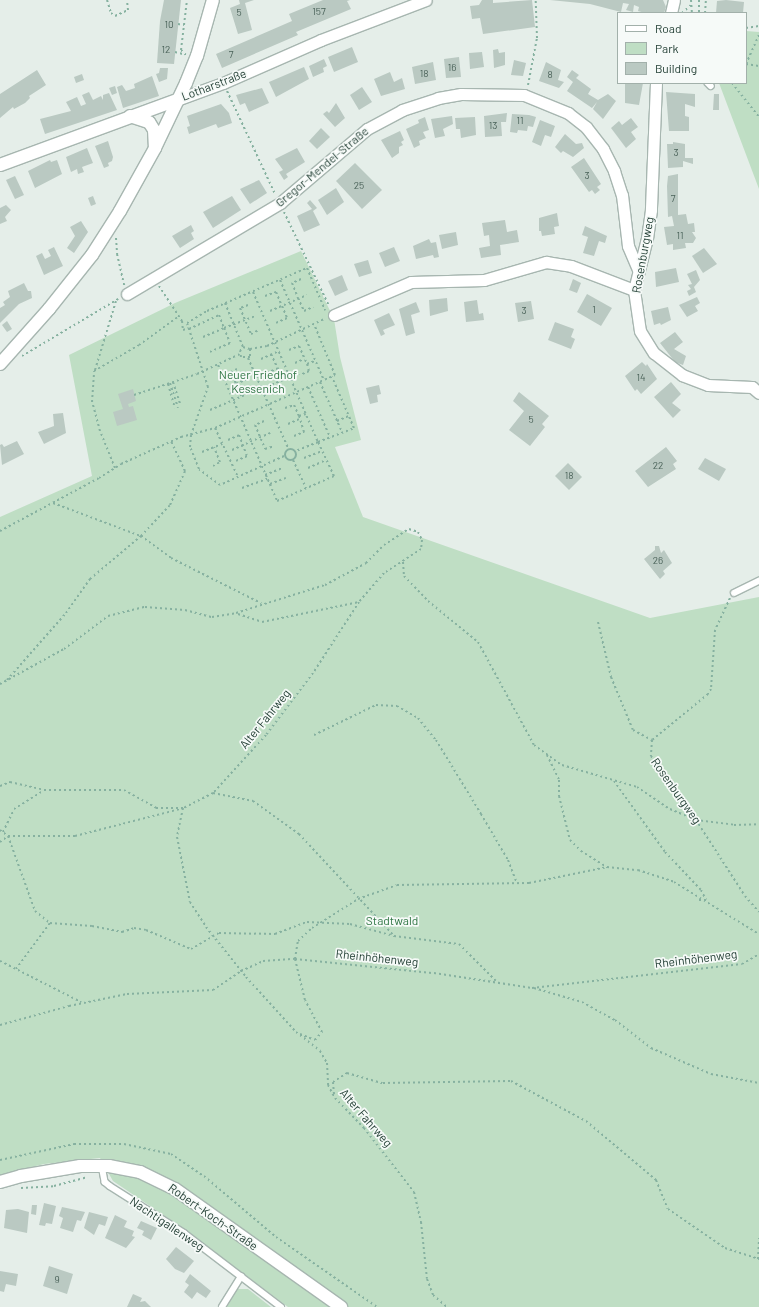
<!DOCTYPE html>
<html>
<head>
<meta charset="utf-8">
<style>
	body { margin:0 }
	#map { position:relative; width:759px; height:1307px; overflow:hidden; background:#e5eee9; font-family:Barlow,sans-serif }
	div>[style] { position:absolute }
	.green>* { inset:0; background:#bfdec4 }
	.building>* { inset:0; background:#bac9c2 }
	.path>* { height:2px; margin-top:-1px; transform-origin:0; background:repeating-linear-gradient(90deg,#86b1a0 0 2px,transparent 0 5px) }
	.path>.ring { margin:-1px; padding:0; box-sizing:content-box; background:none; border:2px solid #86b1a0; border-radius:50% }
	.roads { filter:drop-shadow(1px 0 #a7b6b0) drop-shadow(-1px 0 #a7b6b0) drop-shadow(0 1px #a7b6b0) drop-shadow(0 -1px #a7b6b0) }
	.service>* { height:5.5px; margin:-2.75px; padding:0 2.75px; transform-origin:2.75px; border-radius:2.75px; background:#fff }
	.minor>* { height:11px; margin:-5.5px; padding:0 5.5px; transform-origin:5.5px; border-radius:5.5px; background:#fff }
	.tertiary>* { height:12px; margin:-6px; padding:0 6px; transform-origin:6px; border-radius:6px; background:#fff }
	span { translate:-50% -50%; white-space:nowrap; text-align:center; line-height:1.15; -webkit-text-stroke:3.5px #f6faf8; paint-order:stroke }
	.number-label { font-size:10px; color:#4a6259 }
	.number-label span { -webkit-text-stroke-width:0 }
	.street-label { font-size:12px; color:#244036 }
	.park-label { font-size:12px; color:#2f7644 }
	.legend { position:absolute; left:617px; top:12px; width:130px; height:72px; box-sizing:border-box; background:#f6faf8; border:1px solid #a2b0aa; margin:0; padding:5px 7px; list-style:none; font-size:12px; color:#244036 }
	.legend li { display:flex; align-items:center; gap:8px; height:20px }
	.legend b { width:20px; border:1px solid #a2b0aa }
</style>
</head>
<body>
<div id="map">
	<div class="green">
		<i style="clip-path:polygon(746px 31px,759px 32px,759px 189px,719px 83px,746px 83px)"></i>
		<i style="clip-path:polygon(301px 251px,334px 319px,340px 357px,361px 440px,335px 447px,363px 517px,650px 618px,759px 597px,759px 1307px,288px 1307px,187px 1231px,113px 1181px,100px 1158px,44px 1164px,0 1175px,0 517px,92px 476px,69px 355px,175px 303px)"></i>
		<i style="clip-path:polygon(237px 1289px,248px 1289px,271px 1307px,227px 1307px)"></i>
	</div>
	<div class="building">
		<i style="clip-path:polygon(164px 0,181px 0,174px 64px,157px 63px,160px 21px)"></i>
		<i style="clip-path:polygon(239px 0,254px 0,245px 3px,252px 30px,238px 34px,230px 8px,240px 4px)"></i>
		<i style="clip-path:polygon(323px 0,350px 0,347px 1px,351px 9px,296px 32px,298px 35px,222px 68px,216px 54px,292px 21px,289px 14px)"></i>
		<i style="clip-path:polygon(482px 0,493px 0,493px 3px,532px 0,535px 27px,483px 34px,480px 18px,472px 19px,470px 6px,479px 5px)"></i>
		<i style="clip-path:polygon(550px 0,663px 0,666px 7px,664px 13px,645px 13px,638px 11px,639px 7px,634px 5px,633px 12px,626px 10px,629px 4px,623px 3px,621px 12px,590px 4px)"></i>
		<i style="clip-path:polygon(726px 0,744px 2px,743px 13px,716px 13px,717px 1px)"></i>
		<i style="clip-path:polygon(352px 47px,358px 62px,334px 72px,328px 57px)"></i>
		<i style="clip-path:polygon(498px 49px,499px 53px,505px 52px,505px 65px,494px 68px,493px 50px)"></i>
		<i style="clip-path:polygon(482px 52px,484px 67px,470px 69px,469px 53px)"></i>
		<i style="clip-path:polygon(459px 57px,461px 77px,446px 78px,444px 59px)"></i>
		<i style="clip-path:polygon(324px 59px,327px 66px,323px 68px,324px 72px,313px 77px,309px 66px)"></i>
		<i style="clip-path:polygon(514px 60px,526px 63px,523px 76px,511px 75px)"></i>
		<i style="clip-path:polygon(433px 62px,436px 80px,415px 84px,412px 67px)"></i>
		<i style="clip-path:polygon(546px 62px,561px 70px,558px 80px,564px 82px,559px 88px,539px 81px)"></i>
		<i style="clip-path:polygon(304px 67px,309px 79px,276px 97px,269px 82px)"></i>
		<i style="clip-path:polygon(160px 68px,168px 68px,167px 79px,159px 82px,156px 74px,159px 73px)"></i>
		<i style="clip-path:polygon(37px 70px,46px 85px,29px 96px,30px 98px,25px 103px,14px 109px,13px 107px,0 118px,0 94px)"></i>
		<i style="clip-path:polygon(572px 70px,579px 75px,576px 78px,591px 89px,588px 94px,598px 100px,608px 94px,616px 101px,603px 119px,593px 109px,597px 102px,592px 108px,567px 91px,573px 82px,567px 77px)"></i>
		<i style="clip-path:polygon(390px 72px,394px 82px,402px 78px,405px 89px,381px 96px,374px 79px)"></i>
		<i style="clip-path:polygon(82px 74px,84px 80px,76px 83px,74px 77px)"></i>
		<i style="clip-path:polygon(152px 76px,159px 96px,123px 108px,117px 87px,122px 85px,126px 91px,135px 88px,134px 84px)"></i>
		<i style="clip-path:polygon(625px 83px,643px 83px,639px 105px,625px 103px)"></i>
		<i style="clip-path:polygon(115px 86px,117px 93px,112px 95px,109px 88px)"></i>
		<i style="clip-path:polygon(362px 87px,372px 102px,359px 110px,350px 95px)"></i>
		<i style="clip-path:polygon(262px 88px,269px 103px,249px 112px,245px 103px,240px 105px,236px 95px)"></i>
		<i style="clip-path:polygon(89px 92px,93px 100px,101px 96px,103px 100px,103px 95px,109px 93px,117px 110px,45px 134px,40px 119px,71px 111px,66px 102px,77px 97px,81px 106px,86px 104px,82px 95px)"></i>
		<i style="clip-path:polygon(666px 92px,695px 94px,695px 107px,685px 104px,685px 116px,689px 117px,689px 131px,669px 131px)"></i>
		<i style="clip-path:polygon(714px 94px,719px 94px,719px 110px,713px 110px)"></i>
		<i style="clip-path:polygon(336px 103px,345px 118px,335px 127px,323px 114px,327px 111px,329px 113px)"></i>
		<i style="clip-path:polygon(221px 104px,229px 113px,232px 123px,218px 128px,216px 124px,189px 134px,187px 127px,190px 126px,187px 116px)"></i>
		<i style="clip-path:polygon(507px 113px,506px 122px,501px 122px,502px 136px,485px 137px,484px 116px)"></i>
		<i style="clip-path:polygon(512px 114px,529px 115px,536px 117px,533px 127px,528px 126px,527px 131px,518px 130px,517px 133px,510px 132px)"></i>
		<i style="clip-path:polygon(452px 116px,453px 124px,443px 129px,445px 136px,435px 138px,431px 119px)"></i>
		<i style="clip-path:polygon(425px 117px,429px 130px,423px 132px,426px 138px,419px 141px,420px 145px,414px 148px,406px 129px,419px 123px,418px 120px)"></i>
		<i style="clip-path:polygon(475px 117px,476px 135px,461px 138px,460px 129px,456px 129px,455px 118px)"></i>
		<i style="clip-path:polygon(631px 118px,638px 127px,631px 132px,636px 139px,626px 148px,611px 128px,619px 121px,622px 125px)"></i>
		<i style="clip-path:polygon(540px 120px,555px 126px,551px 137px,545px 135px,541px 146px,532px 142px)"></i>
		<i style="clip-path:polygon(321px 128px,330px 137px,317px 149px,309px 141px)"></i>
		<i style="clip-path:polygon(400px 131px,404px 140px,401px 142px,403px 145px,399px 147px,399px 153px,392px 158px,381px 140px)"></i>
		<i style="clip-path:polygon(565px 134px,576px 144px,582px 143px,584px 148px,573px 157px,563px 151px,561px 153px,555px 147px)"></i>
		<i style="clip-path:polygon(108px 141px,113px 157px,112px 161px,108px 163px,109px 166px,104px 168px,95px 146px)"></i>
		<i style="clip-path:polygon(673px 142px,685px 144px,685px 158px,693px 158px,693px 164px,683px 161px,683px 167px,668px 168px,667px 144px,673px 144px)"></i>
		<i style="clip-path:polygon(87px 148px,93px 163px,82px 167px,84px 172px,78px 174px,77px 169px,71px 172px,66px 157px)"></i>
		<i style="clip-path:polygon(297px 148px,305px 162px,286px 174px,288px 177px,284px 180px,279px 172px,283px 170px,275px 159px)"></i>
		<i style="clip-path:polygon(584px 158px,601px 184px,597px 187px,600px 190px,595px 194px,592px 190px,589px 192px,571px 167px)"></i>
		<i style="clip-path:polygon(50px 160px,51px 162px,57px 160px,62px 174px,35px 188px,28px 171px)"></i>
		<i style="clip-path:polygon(355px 163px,382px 190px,362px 209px,336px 181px)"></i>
		<i style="clip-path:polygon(678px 174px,678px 215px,686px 214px,688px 224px,694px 223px,695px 232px,692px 232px,696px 238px,693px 243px,685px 243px,686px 248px,673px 250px,673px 244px,667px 245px,664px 227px,674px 226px,672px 216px,668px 217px,667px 186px,668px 176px)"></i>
		<i style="clip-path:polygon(15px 176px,24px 195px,15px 199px,6px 180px)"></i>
		<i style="clip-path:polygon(259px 180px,267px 193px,250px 204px,240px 189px)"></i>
		<i style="clip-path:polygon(336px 188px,344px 202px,327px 215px,318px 200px)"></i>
		<i style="clip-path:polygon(93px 196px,96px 204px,91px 206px,88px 198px)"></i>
		<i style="clip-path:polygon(232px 196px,241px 210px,213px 228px,203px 212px)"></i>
		<i style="clip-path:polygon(310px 200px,317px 208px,313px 211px,320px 225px,304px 232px,297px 216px,312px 209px,307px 203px)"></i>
		<i style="clip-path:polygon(6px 205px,11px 210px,5px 217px,7px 221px,0 224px,0 208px)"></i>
		<i style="clip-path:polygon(557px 213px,559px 226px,554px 227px,555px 234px,542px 236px,541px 231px,539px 231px,539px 218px)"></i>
		<i style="clip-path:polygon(505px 220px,507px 232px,517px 230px,519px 242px,500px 245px,501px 255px,481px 258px,479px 248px,490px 246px,489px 235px,484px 236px,482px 223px)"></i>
		<i style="clip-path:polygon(81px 221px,88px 232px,74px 253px,67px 248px,75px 236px,70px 227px)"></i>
		<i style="clip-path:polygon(191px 225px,194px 231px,191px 233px,194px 239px,180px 248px,172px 236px)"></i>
		<i style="clip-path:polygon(585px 226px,607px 236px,605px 243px,599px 241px,594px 256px,583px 253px,588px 237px,582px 235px)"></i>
		<i style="clip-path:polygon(456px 232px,458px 245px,442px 249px,439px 235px)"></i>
		<i style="clip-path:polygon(429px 239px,431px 243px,436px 242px,439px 257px,434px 258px,433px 255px,416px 259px,413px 246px)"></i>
		<i style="clip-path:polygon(54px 247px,63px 266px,44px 275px,36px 256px,42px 253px,45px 259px,51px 256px,48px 250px)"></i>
		<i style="clip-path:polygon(394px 247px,400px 261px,385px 267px,379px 253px)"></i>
		<i style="clip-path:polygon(704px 248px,717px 264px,703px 273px,692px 256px)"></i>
		<i style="clip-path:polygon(368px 260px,372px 273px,359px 277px,354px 264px)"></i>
		<i style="clip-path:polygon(676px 268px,679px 282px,656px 287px,655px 272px)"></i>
		<i style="clip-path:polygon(696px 270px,700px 280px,694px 287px,696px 292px,689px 296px,687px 291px,691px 289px,688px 285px,692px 284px,687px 274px)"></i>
		<i style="clip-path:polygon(342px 275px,348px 290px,335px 296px,328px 281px)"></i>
		<i style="clip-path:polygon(573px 279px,581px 283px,577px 293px,569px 290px)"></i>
		<i style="clip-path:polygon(24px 283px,28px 291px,31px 291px,32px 298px,19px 304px,0 323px,0 308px,5px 305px,3px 302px,10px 297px,8px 291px)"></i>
		<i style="clip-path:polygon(587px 294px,612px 308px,601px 326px,577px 312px)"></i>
		<i style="clip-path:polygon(697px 297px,700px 303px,695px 306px,698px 311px,687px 317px,679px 305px)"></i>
		<i style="clip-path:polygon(447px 298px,448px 311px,430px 316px,429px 300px)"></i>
		<i style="clip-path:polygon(477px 300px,479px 314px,483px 313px,484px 320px,466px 322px,464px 302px)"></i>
		<i style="clip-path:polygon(531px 301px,534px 319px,518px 322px,515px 303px)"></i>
		<i style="clip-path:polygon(416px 302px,420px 312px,411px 315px,415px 333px,406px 336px,399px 309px)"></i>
		<i style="clip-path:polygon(668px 307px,671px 320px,661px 325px,660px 323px,654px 325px,651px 311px)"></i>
		<i style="clip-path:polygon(389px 313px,395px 325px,383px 330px,385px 334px,381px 336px,374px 320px)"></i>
		<i style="clip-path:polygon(7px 321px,12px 329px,7px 332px,2px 325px)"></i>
		<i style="clip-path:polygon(555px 322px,574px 329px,571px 337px,575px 339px,571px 349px,548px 340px)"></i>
		<i style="clip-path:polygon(675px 332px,683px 342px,674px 349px,686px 356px,683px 365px,675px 362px,660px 343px)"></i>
		<i style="clip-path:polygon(642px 362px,646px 366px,647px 364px,657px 379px,641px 394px,637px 389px,635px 391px,625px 376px)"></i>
		<i style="clip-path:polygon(671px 382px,681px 394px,672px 403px,681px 410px,673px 418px,654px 397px)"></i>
		<i style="clip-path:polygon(379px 385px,381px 394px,377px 395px,378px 402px,370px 404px,366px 388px)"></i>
		<i style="clip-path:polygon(133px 389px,136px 401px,128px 404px,129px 407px,133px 406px,137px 420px,117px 426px,113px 412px,123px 409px,118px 394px)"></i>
		<i style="clip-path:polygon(519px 392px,549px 416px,542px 424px,545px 427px,530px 446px,509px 430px,524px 411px,513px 401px)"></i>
		<i style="clip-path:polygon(63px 413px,66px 433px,44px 444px,38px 432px,54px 426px,53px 414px)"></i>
		<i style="clip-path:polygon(17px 441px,24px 454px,2px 465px,0 445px,2px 444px,4px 447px)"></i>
		<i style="clip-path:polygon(666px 447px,677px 461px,673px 464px,676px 469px,648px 487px,635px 471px)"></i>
		<i style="clip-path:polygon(705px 458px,726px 469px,719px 481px,698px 469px)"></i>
		<i style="clip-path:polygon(568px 463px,582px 477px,569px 490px,555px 476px)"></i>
		<i style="clip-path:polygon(655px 546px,659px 546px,661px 553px,664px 550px,672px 563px,663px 571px,665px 574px,660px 579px,644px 559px,655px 550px)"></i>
		<i style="clip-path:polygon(44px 1203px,56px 1206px,52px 1224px,46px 1223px,45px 1226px,39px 1225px)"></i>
		<i style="clip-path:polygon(32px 1205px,37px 1205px,36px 1215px,31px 1214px)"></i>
		<i style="clip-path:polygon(62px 1207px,85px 1212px,81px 1221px,77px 1220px,73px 1232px,60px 1228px,63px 1218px,59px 1216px)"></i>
		<i style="clip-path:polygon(18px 1209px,29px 1212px,27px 1233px,4px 1228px,6px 1210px)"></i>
		<i style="clip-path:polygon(89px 1212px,108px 1217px,105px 1226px,99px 1224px,94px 1235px,84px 1228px)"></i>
		<i style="clip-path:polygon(115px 1215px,127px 1221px,124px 1227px,134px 1231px,132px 1236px,135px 1237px,126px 1248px,105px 1238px)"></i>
		<i style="clip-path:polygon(141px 1221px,157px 1228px,151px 1240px,142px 1235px,144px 1231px,137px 1228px)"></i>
		<i style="clip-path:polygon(176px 1247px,194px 1261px,184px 1273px,175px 1269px,166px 1259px)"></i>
		<i style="clip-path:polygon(49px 1266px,73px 1274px,67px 1294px,43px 1286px)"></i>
		<i style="clip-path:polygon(0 1271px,18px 1274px,16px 1286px,6px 1284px,4px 1292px,0 1291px)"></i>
		<i style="clip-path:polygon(190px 1274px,211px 1291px,206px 1298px,197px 1292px,192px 1299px,184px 1292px,189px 1285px,185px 1282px)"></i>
		<i style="clip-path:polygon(133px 1294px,142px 1298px,140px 1302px,145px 1301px,151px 1307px,127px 1307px)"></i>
	</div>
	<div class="path">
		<i style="left:107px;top:0;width:14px;rotate:73deg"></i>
		<i style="left:111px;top:13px;width:5px;rotate:37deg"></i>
		<i style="left:115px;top:16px;width:14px;rotate:-25deg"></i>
		<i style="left:128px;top:10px;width:10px;rotate:-96deg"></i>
		<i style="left:691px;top:0;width:13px;rotate:86deg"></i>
		<i style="left:699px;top:0;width:13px;rotate:90deg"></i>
		<i style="left:682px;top:13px;width:12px;rotate:-42deg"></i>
		<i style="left:705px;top:13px;width:13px;rotate:-86deg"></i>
		<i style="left:178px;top:24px;width:6px;rotate:9deg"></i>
		<i style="left:746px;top:28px;width:13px;rotate:-9deg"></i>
		<i style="left:175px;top:52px;width:8px;rotate:14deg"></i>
		<i style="left:186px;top:55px;width:7px;rotate:-135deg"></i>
		<i style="left:181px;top:50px;width:50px;rotate:-83.2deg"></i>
		<i style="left:746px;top:64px;width:32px;rotate:-66deg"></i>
		<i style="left:746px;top:64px;width:13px;rotate:9deg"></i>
		<i style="left:732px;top:83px;width:43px;rotate:51.5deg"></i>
		<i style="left:528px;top:85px;width:48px;rotate:-79.2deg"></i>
		<i style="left:537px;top:38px;width:38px;rotate:-92deg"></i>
		<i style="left:227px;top:91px;width:114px;rotate:65deg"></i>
		<i style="left:284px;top:212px;width:104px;rotate:64.4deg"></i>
		<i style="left:116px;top:238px;width:16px;rotate:86deg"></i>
		<i style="left:117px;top:254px;width:32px;rotate:77deg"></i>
		<i style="left:301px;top:279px;width:10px;rotate:156deg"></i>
		<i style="left:292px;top:283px;width:16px;rotate:68deg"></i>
		<i style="left:298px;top:298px;width:14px;rotate:65deg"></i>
		<i style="left:304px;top:311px;width:10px;rotate:-24deg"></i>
		<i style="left:280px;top:280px;width:109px;rotate:66.3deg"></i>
		<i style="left:159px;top:286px;width:42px;rotate:56.7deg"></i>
		<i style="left:182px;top:321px;width:9px;rotate:84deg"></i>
		<i style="left:183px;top:330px;width:6px;rotate:-18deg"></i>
		<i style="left:253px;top:292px;width:163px;rotate:66.6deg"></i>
		<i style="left:318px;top:442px;width:24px;rotate:158deg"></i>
		<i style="left:265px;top:296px;width:12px;rotate:-20deg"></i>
		<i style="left:276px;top:292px;width:15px;rotate:67deg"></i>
		<i style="left:282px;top:306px;width:13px;rotate:67deg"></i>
		<i style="left:287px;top:318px;width:12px;rotate:156deg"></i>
		<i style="left:225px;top:303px;width:48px;rotate:67.8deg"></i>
		<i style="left:248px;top:305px;width:9px;rotate:159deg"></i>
		<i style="left:240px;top:308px;width:28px;rotate:67deg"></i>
		<i style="left:251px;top:334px;width:9px;rotate:-27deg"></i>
		<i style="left:270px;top:311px;width:40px;rotate:-23.4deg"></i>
		<i style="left:189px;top:329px;width:33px;rotate:-25deg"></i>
		<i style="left:219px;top:315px;width:14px;rotate:69deg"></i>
		<i style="left:224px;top:328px;width:34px;rotate:-21deg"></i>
		<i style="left:203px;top:337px;width:23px;rotate:-23deg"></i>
		<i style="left:224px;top:328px;width:16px;rotate:68deg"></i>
		<i style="left:230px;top:343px;width:22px;rotate:156deg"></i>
		<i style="left:250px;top:349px;width:8px;rotate:90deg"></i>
		<i style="left:250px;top:357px;width:9px;rotate:180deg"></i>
		<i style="left:241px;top:357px;width:6px;rotate:-99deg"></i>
		<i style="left:240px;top:351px;width:5px;rotate:-53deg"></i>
		<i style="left:243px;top:347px;width:7px;rotate:16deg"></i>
		<i style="left:250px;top:349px;width:17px;rotate:-10deg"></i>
		<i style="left:267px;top:346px;width:63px;rotate:-25.3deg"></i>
		<i style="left:289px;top:350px;width:11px;rotate:-22deg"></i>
		<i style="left:299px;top:346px;width:20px;rotate:66deg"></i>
		<i style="left:307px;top:364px;width:7px;rotate:74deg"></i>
		<i style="left:309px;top:371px;width:10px;rotate:156deg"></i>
		<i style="left:271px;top:354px;width:29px;rotate:65deg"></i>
		<i style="left:283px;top:380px;width:11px;rotate:158deg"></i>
		<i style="left:22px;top:356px;width:112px;rotate:-30.7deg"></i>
		<i style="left:248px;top:358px;width:98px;rotate:66deg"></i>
		<i style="left:261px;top:359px;width:20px;rotate:-24deg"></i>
		<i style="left:295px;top:363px;width:10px;rotate:-24deg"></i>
		<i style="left:307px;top:364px;width:9px;rotate:-21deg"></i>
		<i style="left:218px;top:365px;width:148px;rotate:66.5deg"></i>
		<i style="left:277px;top:501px;width:62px;rotate:-23.7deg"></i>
		<i style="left:334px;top:476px;width:38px;rotate:-115deg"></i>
		<i style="left:318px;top:442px;width:39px;rotate:-21deg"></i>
		<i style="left:354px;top:428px;width:56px;rotate:-113.3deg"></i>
		<i style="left:237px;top:369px;width:7px;rotate:153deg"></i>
		<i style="left:231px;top:372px;width:26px;rotate:67deg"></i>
		<i style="left:95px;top:370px;width:72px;rotate:-73.1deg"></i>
		<i style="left:267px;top:373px;width:12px;rotate:-24deg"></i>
		<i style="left:173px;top:382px;width:23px;rotate:72deg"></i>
		<i style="left:320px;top:382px;width:55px;rotate:66.3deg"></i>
		<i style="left:170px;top:383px;width:26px;rotate:72deg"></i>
		<i style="left:168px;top:384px;width:25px;rotate:74deg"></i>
		<i style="left:236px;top:384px;width:12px;rotate:-24deg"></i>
		<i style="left:308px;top:387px;width:55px;rotate:66.3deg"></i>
		<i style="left:134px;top:395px;width:66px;rotate:-18.4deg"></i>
		<i style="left:197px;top:374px;width:47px;rotate:-24.9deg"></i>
		<i style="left:285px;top:408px;width:9px;rotate:-18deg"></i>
		<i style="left:294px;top:405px;width:12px;rotate:66deg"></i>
		<i style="left:210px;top:410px;width:46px;rotate:-23.2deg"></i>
		<i style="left:264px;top:421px;width:10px;rotate:156deg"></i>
		<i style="left:255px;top:425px;width:26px;rotate:67deg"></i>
		<i style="left:265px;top:449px;width:9px;rotate:-18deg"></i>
		<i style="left:337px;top:421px;width:13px;rotate:-23deg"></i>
		<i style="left:288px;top:424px;width:12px;rotate:-24deg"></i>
		<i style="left:215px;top:428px;width:54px;rotate:64.9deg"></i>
		<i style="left:294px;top:436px;width:11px;rotate:-22deg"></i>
		<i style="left:304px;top:432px;width:17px;rotate:-107deg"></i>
		<i style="left:299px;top:416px;width:7px;rotate:-16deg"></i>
		<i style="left:228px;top:440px;width:12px;rotate:-24deg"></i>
		<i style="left:239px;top:435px;width:22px;rotate:69deg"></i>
		<i style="left:247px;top:456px;width:12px;rotate:156deg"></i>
		<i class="ring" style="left:284.5px;top:448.5px;width:9px;height:9px"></i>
		<i style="left:232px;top:450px;width:42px;rotate:-24.1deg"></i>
		<i style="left:202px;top:452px;width:22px;rotate:-22deg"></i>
		<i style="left:284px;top:456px;width:70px;rotate:155.6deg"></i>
		<i style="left:220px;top:485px;width:26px;rotate:-143deg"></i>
		<i style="left:199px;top:469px;width:24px;rotate:-112deg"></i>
		<i style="left:190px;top:447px;width:12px;rotate:-85deg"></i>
		<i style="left:191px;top:435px;width:51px;rotate:-70.5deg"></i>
		<i style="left:208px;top:387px;width:67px;rotate:-108.2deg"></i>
		<i style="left:187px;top:323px;width:23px;rotate:-31deg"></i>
		<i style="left:207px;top:311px;width:109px;rotate:-23.3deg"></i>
		<i style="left:307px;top:268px;width:46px;rotate:66.8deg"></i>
		<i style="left:304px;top:458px;width:19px;rotate:-21deg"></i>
		<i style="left:293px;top:460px;width:31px;rotate:65deg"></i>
		<i style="left:213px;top:466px;width:8px;rotate:-30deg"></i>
		<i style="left:220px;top:462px;width:16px;rotate:-112deg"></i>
		<i style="left:115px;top:468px;width:40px;rotate:-112deg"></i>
		<i style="left:100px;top:431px;width:30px;rotate:-105deg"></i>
		<i style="left:92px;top:402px;width:31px;rotate:-86deg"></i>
		<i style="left:94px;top:371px;width:52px;rotate:-30deg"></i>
		<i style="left:139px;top:345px;width:49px;rotate:-35.9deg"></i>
		<i style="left:308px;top:468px;width:20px;rotate:-24deg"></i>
		<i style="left:265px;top:475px;width:18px;rotate:-22deg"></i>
		<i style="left:270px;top:484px;width:17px;rotate:-21deg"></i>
		<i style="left:242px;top:488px;width:27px;rotate:-20deg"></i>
		<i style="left:53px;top:503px;width:94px;rotate:20.6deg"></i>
		<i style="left:141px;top:536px;width:37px;rotate:36deg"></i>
		<i style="left:171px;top:558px;width:101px;rotate:26.6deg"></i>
		<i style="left:0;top:531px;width:112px;rotate:-28.2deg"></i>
		<i style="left:99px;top:478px;width:26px;rotate:-32deg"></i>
		<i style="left:121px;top:464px;width:66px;rotate:-24.2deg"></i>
		<i style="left:181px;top:437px;width:35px;rotate:-15deg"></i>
		<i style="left:215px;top:428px;width:131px;rotate:-23.8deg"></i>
		<i style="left:335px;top:375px;width:55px;rotate:-112.4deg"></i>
		<i style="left:403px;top:562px;width:14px;rotate:86deg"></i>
		<i style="left:404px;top:576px;width:35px;rotate:46deg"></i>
		<i style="left:428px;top:601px;width:65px;rotate:39.4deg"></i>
		<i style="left:478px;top:642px;width:117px;rotate:61.5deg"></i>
		<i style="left:534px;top:745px;width:34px;rotate:36deg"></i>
		<i style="left:562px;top:765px;width:78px;rotate:16.3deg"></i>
		<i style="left:637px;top:787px;width:40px;rotate:34deg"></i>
		<i style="left:670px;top:809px;width:28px;rotate:23deg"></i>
		<i style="left:696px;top:820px;width:38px;rotate:7deg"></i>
		<i style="left:734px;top:825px;width:25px;rotate:-2deg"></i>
		<i style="left:730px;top:598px;width:35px;rotate:115deg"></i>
		<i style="left:715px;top:630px;width:59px;rotate:93.9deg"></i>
		<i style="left:711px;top:689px;width:6px;rotate:121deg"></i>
		<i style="left:708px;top:694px;width:72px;rotate:140.6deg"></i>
		<i style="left:652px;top:740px;width:16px;rotate:94deg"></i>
		<i style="left:651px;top:756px;width:78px;rotate:54.9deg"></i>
		<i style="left:696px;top:820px;width:90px;rotate:57.2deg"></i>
		<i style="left:745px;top:896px;width:21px;rotate:49deg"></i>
		<i style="left:238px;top:614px;width:25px;rotate:18deg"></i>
		<i style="left:262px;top:622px;width:99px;rotate:-11.7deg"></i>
		<i style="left:598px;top:622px;width:57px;rotate:76.7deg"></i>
		<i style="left:611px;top:677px;width:57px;rotate:67.5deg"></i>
		<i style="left:633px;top:730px;width:21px;rotate:28deg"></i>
		<i style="left:7px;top:680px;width:89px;rotate:-48.6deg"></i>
		<i style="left:66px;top:613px;width:42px;rotate:-54.8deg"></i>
		<i style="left:90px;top:579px;width:67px;rotate:-40.1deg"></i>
		<i style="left:141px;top:536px;width:42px;rotate:-46.9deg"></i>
		<i style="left:170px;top:505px;width:37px;rotate:-66deg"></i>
		<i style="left:185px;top:471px;width:33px;rotate:-115deg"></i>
		<i style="left:0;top:684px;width:73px;rotate:-28.7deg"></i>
		<i style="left:64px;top:649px;width:55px;rotate:-36.9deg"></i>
		<i style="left:108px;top:616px;width:38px;rotate:-14deg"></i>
		<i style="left:145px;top:607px;width:40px;rotate:4.3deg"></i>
		<i style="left:185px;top:610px;width:28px;rotate:15deg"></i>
		<i style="left:212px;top:617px;width:24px;rotate:-9deg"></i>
		<i style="left:236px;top:613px;width:93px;rotate:-17.5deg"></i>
		<i style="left:325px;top:585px;width:47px;rotate:-28.2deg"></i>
		<i style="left:366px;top:563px;width:25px;rotate:-45deg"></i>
		<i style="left:384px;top:545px;width:30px;rotate:-33deg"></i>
		<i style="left:409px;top:529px;width:9px;rotate:18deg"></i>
		<i style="left:418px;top:532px;width:9px;rotate:63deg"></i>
		<i style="left:422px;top:540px;width:9px;rotate:96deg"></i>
		<i style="left:421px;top:549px;width:44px;rotate:147deg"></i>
		<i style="left:384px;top:573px;width:38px;rotate:131deg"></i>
		<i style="left:359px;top:602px;width:85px;rotate:122.9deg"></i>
		<i style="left:313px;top:673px;width:78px;rotate:127.2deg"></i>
		<i style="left:266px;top:735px;width:79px;rotate:132.4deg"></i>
		<i style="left:213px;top:793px;width:34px;rotate:153deg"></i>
		<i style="left:183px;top:808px;width:30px;rotate:102deg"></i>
		<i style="left:177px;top:837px;width:66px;rotate:78.7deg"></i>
		<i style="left:190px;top:902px;width:30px;rotate:57deg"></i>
		<i style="left:206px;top:927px;width:64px;rotate:51.3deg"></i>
		<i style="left:246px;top:977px;width:74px;rotate:47.7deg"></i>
		<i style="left:296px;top:1032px;width:31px;rotate:38deg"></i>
		<i style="left:320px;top:1051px;width:14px;rotate:60deg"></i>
		<i style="left:327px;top:1063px;width:22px;rotate:87deg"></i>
		<i style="left:328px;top:1085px;width:15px;rotate:62deg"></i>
		<i style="left:335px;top:1098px;width:42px;rotate:46deg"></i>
		<i style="left:364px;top:1128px;width:81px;rotate:52deg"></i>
		<i style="left:414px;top:1192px;width:31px;rotate:77deg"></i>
		<i style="left:421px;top:1222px;width:57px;rotate:84deg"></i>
		<i style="left:427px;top:1279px;width:17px;rotate:69deg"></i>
		<i style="left:433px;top:1295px;width:18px;rotate:41deg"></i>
		<i style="left:314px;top:735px;width:69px;rotate:-25.8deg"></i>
		<i style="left:376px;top:705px;width:21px;rotate:3deg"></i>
		<i style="left:397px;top:706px;width:24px;rotate:30deg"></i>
		<i style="left:418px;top:718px;width:28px;rotate:51deg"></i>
		<i style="left:436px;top:740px;width:87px;rotate:58.7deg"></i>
		<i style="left:481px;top:814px;width:53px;rotate:59.6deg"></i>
		<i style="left:508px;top:860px;width:25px;rotate:69deg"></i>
		<i style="left:547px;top:755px;width:28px;rotate:64deg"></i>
		<i style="left:559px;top:780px;width:16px;rotate:90deg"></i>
		<i style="left:559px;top:796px;width:45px;rotate:76deg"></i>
		<i style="left:570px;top:840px;width:16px;rotate:45deg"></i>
		<i style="left:581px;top:851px;width:31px;rotate:32deg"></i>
		<i style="left:614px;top:781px;width:87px;rotate:54.3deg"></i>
		<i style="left:665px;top:852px;width:52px;rotate:46.5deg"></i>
		<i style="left:701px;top:890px;width:11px;rotate:63deg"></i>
		<i style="left:706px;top:900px;width:7px;rotate:180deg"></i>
		<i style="left:0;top:786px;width:11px;rotate:-22deg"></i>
		<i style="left:10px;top:782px;width:35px;rotate:13deg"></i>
		<i style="left:44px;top:790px;width:80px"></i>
		<i style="left:124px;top:790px;width:37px;rotate:29deg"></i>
		<i style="left:156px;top:808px;width:27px"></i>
		<i style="left:213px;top:793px;width:41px;rotate:11.3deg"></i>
		<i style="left:253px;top:801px;width:57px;rotate:35.7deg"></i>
		<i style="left:299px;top:834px;width:139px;rotate:47deg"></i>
		<i style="left:394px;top:936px;width:65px;rotate:7deg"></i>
		<i style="left:459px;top:944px;width:52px;rotate:45deg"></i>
		<i style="left:0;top:830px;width:10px;rotate:37deg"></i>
		<i style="left:8px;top:836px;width:80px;rotate:70.2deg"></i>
		<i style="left:35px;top:911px;width:19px;rotate:39deg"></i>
		<i style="left:50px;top:923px;width:42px;rotate:4.1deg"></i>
		<i style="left:92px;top:926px;width:31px;rotate:11deg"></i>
		<i style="left:122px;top:932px;width:13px;rotate:-18deg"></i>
		<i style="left:134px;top:928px;width:12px;rotate:9deg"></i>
		<i style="left:146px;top:930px;width:49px;rotate:22.9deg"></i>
		<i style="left:191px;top:949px;width:32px;rotate:-30deg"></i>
		<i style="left:219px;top:933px;width:56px;rotate:1deg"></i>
		<i style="left:275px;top:934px;width:34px;rotate:-21deg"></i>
		<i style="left:307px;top:922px;width:43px;rotate:2.7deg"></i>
		<i style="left:350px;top:924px;width:46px;rotate:15.3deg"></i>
		<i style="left:3px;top:832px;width:25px;rotate:-64deg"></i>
		<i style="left:14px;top:809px;width:34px;rotate:-32deg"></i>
		<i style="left:0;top:842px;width:10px;rotate:-37deg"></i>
		<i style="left:8px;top:836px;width:67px"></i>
		<i style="left:75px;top:836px;width:108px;rotate:-14.4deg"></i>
		<i style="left:0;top:961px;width:91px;rotate:26.8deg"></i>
		<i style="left:16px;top:969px;width:57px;rotate:-53.5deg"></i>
		<i style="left:534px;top:988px;width:50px;rotate:16.3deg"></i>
		<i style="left:582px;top:1002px;width:38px;rotate:29deg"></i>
		<i style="left:615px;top:1020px;width:46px;rotate:37.9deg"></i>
		<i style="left:651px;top:1048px;width:65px;rotate:23.4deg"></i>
		<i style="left:711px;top:1074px;width:49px;rotate:10.6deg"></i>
		<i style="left:0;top:1025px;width:72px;rotate:-15.4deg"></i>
		<i style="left:69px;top:1006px;width:59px;rotate:-11.7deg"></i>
		<i style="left:127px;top:994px;width:86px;rotate:-2.7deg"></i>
		<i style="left:213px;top:990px;width:34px;rotate:-34deg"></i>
		<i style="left:241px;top:971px;width:24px;rotate:-24deg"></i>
		<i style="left:263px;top:961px;width:32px;rotate:-4deg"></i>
		<i style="left:295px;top:959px;width:140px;rotate:5.8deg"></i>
		<i style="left:434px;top:973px;width:99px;rotate:8.7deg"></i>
		<i style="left:532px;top:988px;width:211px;rotate:-6.5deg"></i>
		<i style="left:742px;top:964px;width:20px;rotate:-30deg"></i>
		<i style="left:300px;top:1034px;width:16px;rotate:22deg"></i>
		<i style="left:315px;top:1040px;width:11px;rotate:-49deg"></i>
		<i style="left:322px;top:1032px;width:36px;rotate:-118deg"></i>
		<i style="left:305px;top:1000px;width:42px;rotate:-103.7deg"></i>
		<i style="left:295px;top:959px;width:18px;rotate:-81deg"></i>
		<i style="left:298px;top:941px;width:19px;rotate:-43deg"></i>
		<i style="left:312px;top:928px;width:54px;rotate:-32.2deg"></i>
		<i style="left:358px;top:899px;width:41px;rotate:-19.7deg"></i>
		<i style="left:397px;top:885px;width:132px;rotate:-0.9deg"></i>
		<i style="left:529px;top:883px;width:80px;rotate:-11.6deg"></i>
		<i style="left:607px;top:867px;width:31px;rotate:6deg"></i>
		<i style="left:638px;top:870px;width:38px;rotate:18deg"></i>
		<i style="left:674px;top:882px;width:100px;rotate:31.5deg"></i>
		<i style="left:334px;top:1094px;width:12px;rotate:-95deg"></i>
		<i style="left:333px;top:1082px;width:17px;rotate:-33deg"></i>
		<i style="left:347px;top:1073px;width:37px;rotate:16deg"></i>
		<i style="left:383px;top:1083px;width:128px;rotate:-0.9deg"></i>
		<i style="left:511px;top:1081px;width:85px;rotate:28.1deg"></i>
		<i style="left:586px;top:1121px;width:92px;rotate:40.1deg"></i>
		<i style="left:656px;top:1180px;width:31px;rotate:68deg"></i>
		<i style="left:668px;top:1209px;width:69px;rotate:34.4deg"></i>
		<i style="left:725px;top:1248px;width:36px;rotate:18deg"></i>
		<i style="left:0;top:1160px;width:76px;rotate:-12.2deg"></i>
		<i style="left:74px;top:1144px;width:50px"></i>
		<i style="left:124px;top:1144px;width:48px;rotate:12deg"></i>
		<i style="left:171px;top:1154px;width:40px;rotate:34deg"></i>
		<i style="left:204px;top:1176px;width:94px;rotate:40.3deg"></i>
		<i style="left:276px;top:1237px;width:123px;rotate:34.7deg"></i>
		<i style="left:21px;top:1188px;width:33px;rotate:-3deg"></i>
		<i style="left:54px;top:1186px;width:34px;rotate:-15deg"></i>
		<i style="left:758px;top:1259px;width:21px;rotate:-87deg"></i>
	</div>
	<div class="roads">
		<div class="service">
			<i style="left:708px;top:83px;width:4px;rotate:45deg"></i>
			<i style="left:734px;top:593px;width:28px;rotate:-26deg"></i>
			<i style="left:102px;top:1166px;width:16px;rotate:79deg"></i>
			<i style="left:105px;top:1182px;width:6px;rotate:39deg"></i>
			<i style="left:110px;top:1186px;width:88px;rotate:32.4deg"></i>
			<i style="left:184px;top:1233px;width:122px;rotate:37.3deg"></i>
			<i style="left:222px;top:1307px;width:36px;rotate:-58deg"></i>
		</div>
		<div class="minor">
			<i style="left:671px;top:13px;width:13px;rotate:-77deg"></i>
			<i style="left:656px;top:83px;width:127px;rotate:92.3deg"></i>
			<i style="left:651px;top:210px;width:28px;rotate:98deg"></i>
			<i style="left:647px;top:238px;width:54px;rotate:104deg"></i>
			<i style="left:634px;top:290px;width:41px;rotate:81.7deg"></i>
			<i style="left:640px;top:331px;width:26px;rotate:58deg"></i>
			<i style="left:654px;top:353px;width:36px;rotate:38deg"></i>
			<i style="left:682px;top:375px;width:28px;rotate:21deg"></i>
			<i style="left:708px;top:385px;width:44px;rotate:2.6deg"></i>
			<i style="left:752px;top:387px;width:9px;rotate:41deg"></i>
			<i style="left:179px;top:99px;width:47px;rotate:-20deg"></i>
			<i style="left:223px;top:83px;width:107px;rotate:-23.7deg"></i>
			<i style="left:321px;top:40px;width:112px;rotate:-20.9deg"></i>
			<i style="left:127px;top:294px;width:178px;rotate:-30.7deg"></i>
			<i style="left:280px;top:203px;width:114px;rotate:-40.4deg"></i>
			<i style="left:367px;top:129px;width:40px;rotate:-28deg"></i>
			<i style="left:402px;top:110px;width:38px;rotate:-18deg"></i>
			<i style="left:438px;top:98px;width:23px;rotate:-10deg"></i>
			<i style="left:461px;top:94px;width:63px;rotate:0.9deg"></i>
			<i style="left:524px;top:95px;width:48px;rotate:22.2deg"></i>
			<i style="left:568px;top:113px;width:23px;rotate:38deg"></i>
			<i style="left:586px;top:127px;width:28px;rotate:52deg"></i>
			<i style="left:603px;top:149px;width:25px;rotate:63deg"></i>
			<i style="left:614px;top:171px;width:25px;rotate:72deg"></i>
			<i style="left:622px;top:195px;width:51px;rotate:83.3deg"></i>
			<i style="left:628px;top:246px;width:26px;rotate:67deg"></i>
			<i style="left:334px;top:315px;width:84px;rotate:-23.2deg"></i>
			<i style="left:411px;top:282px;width:73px;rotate:-1.6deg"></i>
			<i style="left:484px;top:280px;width:65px;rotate:-16.2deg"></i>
			<i style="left:546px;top:262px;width:25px;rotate:9deg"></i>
			<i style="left:571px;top:266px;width:67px;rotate:20.9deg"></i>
		</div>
		<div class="tertiary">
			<i style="left:130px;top:116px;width:20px;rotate:18deg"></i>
			<i style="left:149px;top:122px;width:9px;rotate:58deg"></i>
			<i style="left:154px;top:130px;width:18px;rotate:87deg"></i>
			<i style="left:0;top:165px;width:191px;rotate:-20.2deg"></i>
			<i style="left:0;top:364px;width:74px;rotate:-48.3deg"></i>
			<i style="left:49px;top:309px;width:69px;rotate:-51.5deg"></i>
			<i style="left:92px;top:255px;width:52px;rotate:-57.5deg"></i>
			<i style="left:120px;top:211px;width:72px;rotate:-60.9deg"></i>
			<i style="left:155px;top:148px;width:72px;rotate:-64.5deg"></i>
			<i style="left:186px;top:83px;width:29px;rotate:-68deg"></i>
			<i style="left:197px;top:56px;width:58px;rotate:-74.1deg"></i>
			<i style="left:0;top:1182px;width:22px;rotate:-16deg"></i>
			<i style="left:21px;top:1176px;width:60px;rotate:-9.6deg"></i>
			<i style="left:80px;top:1166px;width:29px"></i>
			<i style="left:109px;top:1166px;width:32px;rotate:11deg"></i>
			<i style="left:140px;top:1172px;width:39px;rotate:26deg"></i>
			<i style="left:175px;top:1189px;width:204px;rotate:35.4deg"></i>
		</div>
	</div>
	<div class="number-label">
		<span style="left:319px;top:12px">157</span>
		<span style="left:239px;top:13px">5</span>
		<span style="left:169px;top:25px">10</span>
		<span style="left:166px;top:50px">12</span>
		<span style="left:231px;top:55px">7</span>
		<span style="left:452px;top:68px">16</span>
		<span style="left:424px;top:74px">18</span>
		<span style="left:550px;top:75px">8</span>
		<span style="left:520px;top:121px">11</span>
		<span style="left:493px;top:126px">13</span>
		<span style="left:676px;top:153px">3</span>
		<span style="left:587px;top:176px">3</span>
		<span style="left:359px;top:186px">25</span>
		<span style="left:673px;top:199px">7</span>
		<span style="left:680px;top:236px">11</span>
		<span style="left:594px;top:310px">1</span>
		<span style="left:524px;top:311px">3</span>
		<span style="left:641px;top:378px">14</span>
		<span style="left:531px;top:420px">5</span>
		<span style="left:658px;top:466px">22</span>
		<span style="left:569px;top:476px">18</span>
		<span style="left:658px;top:561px">26</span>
		<span style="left:57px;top:1280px">9</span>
	</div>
	<div class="street-label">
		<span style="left:214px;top:85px;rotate:-21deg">Lotharstraße</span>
		<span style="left:322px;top:167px;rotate:-40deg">Gregor-Mendel-Straße</span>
		<span style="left:643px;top:255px;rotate:-80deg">Rosenburgweg</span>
		<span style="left:265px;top:719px;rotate:-51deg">Alter Fahrweg</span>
		<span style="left:676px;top:791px;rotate:55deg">Rosenburgweg</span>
		<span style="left:377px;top:958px;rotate:6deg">Rheinhöhenweg</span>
		<span style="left:696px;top:959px;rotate:-7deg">Rheinhöhenweg</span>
		<span style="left:366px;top:1118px;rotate:49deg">Alter Fahrweg</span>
		<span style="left:213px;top:1217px;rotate:35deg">Robert-Koch-Straße</span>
		<span style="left:167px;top:1224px;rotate:34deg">Nachtigallenweg</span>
	</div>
	<div class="park-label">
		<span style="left:258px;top:382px">Neuer Friedhof<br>Kessenich</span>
		<span style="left:392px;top:921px">Stadtwald</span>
	</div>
	<ul class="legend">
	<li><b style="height:5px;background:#fff"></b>Road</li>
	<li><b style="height:11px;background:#bfdec4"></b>Park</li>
	<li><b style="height:11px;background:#bac9c2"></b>Building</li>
	</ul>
</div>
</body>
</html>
